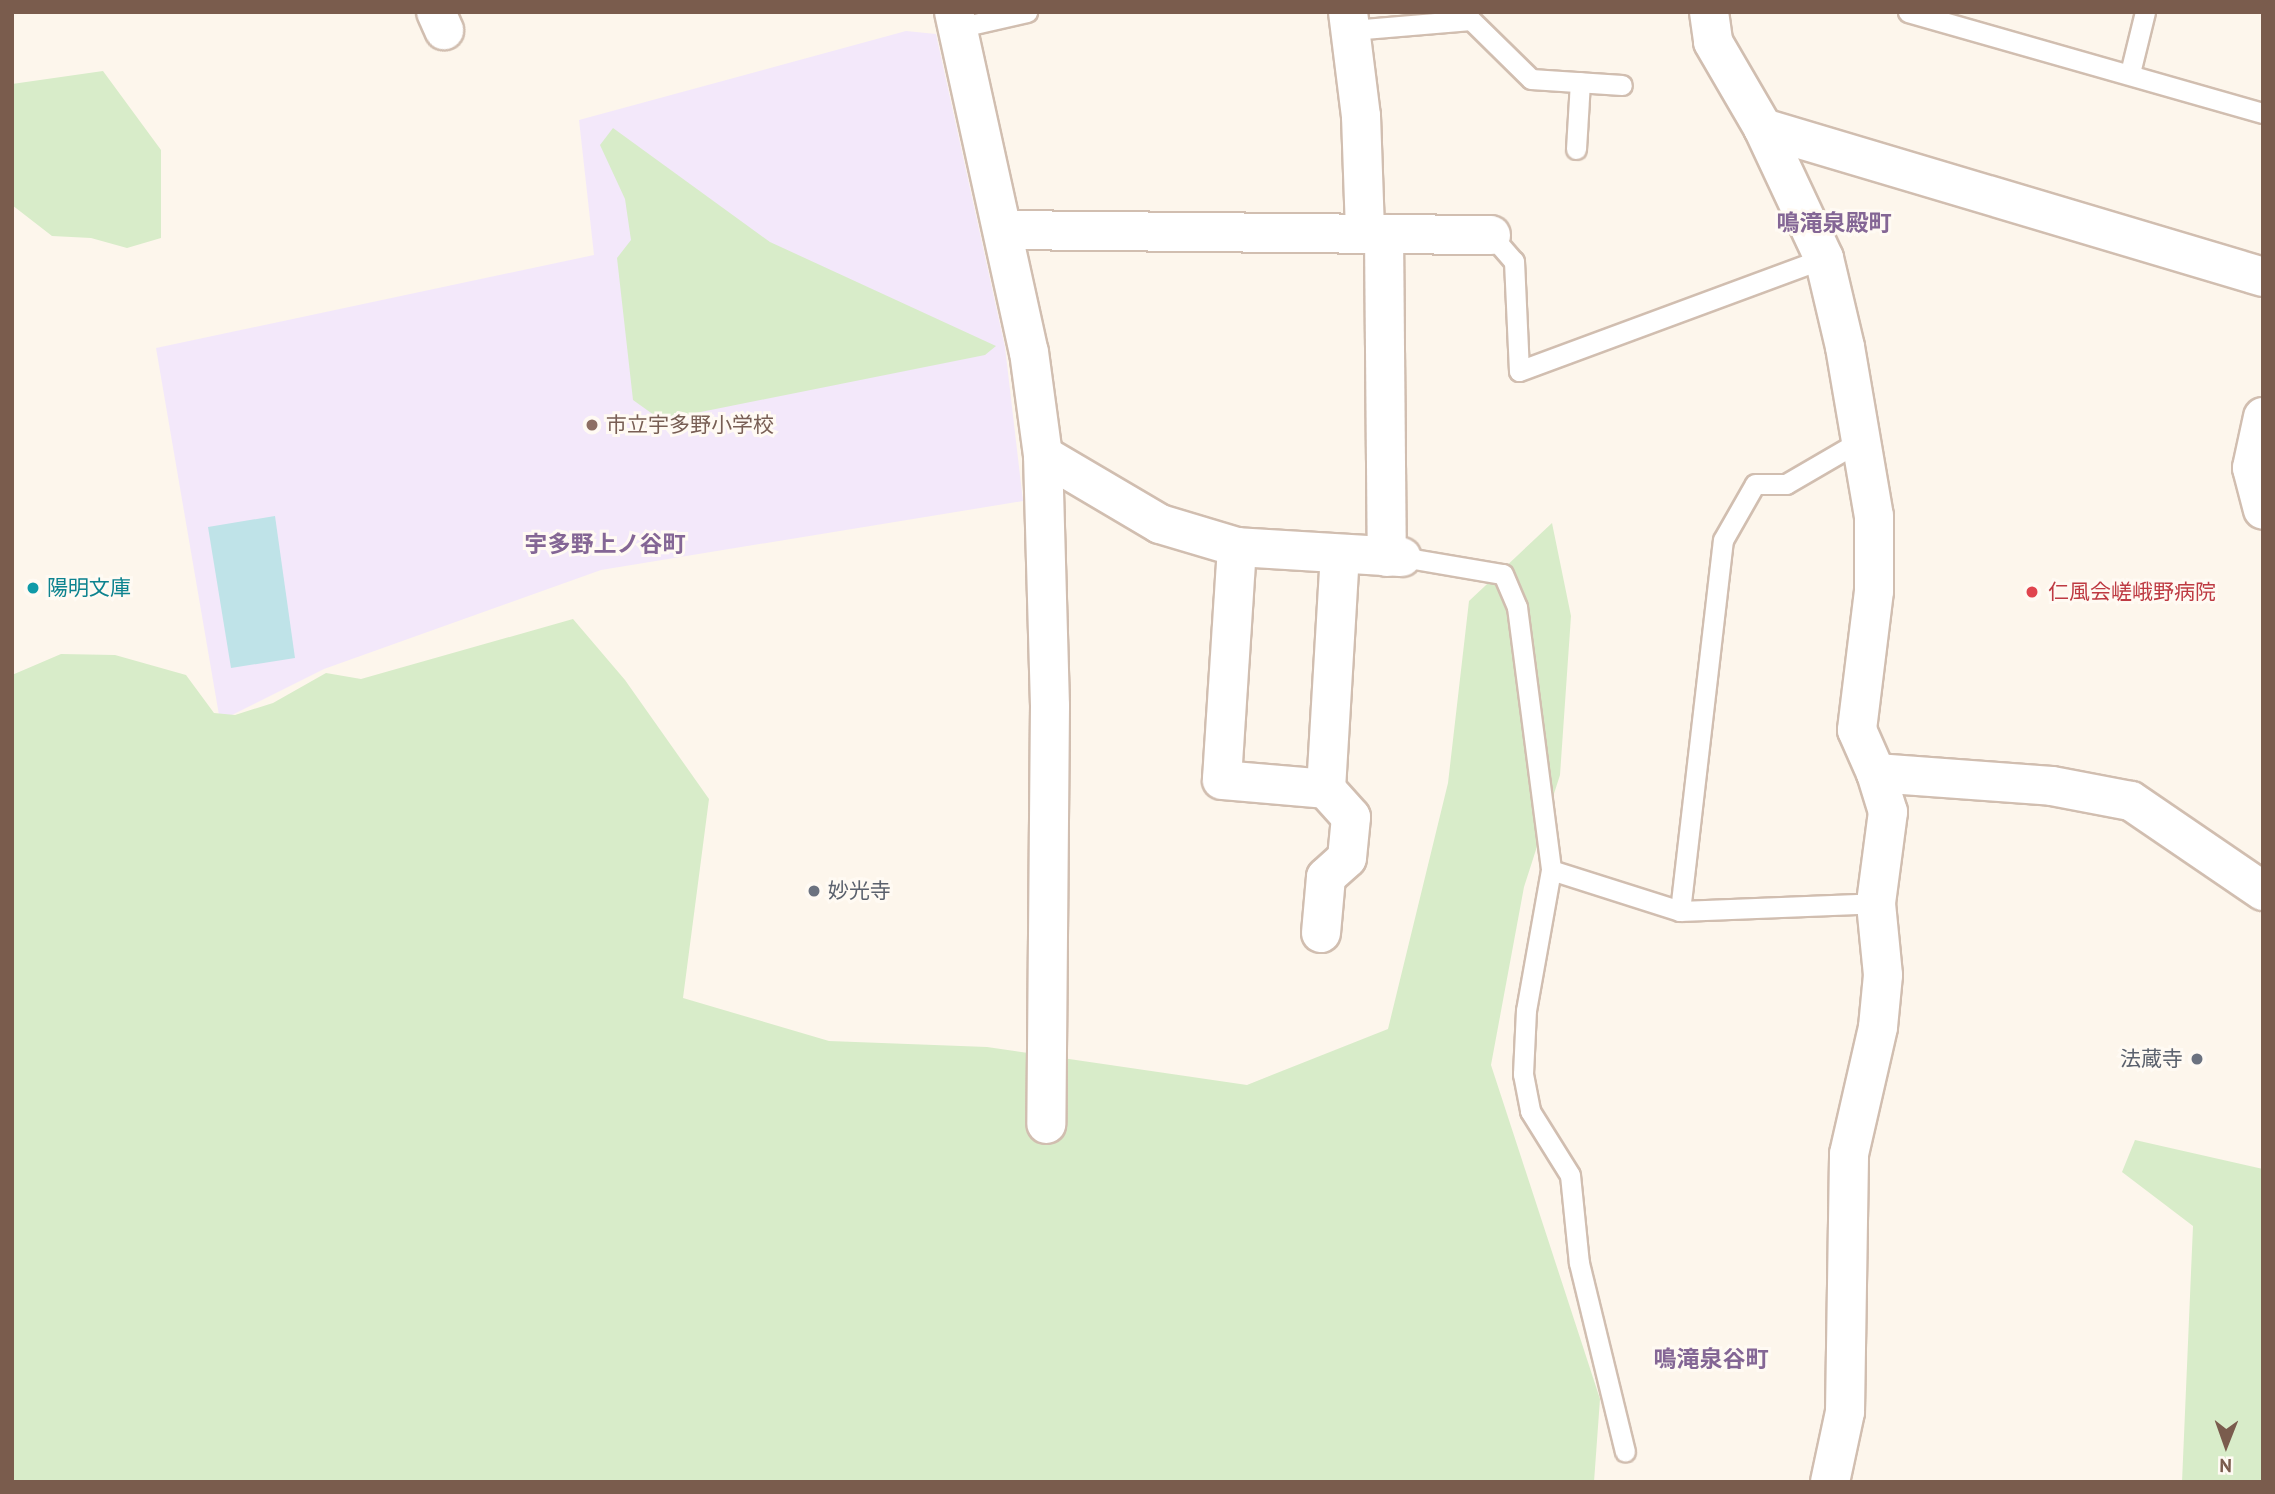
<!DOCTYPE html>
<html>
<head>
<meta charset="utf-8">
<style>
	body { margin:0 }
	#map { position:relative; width:2275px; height:1494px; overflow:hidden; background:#fdf6ec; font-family:"PT Sans","Noto Sans JP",sans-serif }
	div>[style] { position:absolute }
	.education>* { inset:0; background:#f3e8fa }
	.green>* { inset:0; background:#d8ecc9 }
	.water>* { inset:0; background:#bfe3e8 }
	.roads { filter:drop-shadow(2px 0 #d1beb0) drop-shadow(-2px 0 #d1beb0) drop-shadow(0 2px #d1beb0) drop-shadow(0 -2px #d1beb0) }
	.service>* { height:19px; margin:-9.5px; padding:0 9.5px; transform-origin:9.5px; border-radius:9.5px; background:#fff }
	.minor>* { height:38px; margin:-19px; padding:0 19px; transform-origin:19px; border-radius:19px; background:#fff }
	.dots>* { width:19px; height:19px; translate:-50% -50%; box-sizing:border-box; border:4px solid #fffaf3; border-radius:50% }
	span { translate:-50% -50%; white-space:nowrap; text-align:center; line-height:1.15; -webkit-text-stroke:6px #fffaf3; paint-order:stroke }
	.education-label { font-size:21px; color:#785e54 }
	.left { translate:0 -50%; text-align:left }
	.culture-label { font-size:21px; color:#0d838f }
	.health-label { font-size:21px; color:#be3a42 }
	.worship-label { font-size:21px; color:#5b616d }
	.right { translate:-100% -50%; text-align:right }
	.neighbourhood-label { font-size:23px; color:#846695; font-weight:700 }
	.frame { position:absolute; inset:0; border:14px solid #7a5c4d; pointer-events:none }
	.north { position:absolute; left:2191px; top:1410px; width:70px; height:70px; -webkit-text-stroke:5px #fffaf3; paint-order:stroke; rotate:181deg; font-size:19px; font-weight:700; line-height:28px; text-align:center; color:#7a5c4d }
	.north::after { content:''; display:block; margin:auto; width:24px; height:32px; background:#7a5c4d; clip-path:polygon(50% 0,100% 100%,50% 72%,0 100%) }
</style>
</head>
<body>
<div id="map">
	<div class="education">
		<i style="clip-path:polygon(906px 31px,936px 34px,1005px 347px,1023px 501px,601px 570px,324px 669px,220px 721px,156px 348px,594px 255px,579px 120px)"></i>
	</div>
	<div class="green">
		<i style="clip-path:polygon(103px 71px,161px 150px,161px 238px,127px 248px,91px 238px,52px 236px,12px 205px,12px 84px)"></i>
		<i style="clip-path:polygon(613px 128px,770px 242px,996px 346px,985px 355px,661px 420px,633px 400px,617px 258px,631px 240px,625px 199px,600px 145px)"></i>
		<i style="clip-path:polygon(1552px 523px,1571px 616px,1560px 775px,1524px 887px,1491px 1065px,1600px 1399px,1594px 1482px,12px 1482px,12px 675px,61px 654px,115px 655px,186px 675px,214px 713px,235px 715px,273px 703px,326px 673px,361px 679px,573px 619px,625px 680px,709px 799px,683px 998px,829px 1041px,987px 1047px,1247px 1085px,1388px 1029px,1448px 783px,1469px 601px)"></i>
		<i style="clip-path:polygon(2135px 1140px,2263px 1169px,2263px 1482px,2182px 1482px,2193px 1226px,2122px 1172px)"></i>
	</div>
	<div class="water">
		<i style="clip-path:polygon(275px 516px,295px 658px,231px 668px,208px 527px)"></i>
	</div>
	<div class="roads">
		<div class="service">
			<i style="left:1908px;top:12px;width:369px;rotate:15.9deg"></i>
			<i style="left:957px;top:28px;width:72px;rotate:-12.9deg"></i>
			<i style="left:1352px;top:30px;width:119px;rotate:-4.8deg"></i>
			<i style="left:1471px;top:20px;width:84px;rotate:44.5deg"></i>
			<i style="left:1531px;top:79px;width:91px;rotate:3.8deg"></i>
			<i style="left:2130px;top:73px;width:63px;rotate:-76.2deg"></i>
			<i style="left:1576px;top:149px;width:67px;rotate:-86.6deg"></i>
			<i style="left:1491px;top:235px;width:35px;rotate:49deg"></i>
			<i style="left:1514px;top:261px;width:110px;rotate:87.4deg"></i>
			<i style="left:1519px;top:371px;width:325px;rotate:-20.3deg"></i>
			<i style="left:1402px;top:557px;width:102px;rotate:9.6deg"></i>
			<i style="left:1503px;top:574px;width:36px;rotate:67deg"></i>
			<i style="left:1517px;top:607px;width:265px;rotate:82.6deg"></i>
			<i style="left:1551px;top:870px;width:142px;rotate:100.1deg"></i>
			<i style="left:1526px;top:1010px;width:64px;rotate:92.7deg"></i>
			<i style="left:1523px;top:1074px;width:38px;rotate:79deg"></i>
			<i style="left:1530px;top:1111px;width:75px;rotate:58deg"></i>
			<i style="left:1570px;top:1175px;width:88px;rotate:84.2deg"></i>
			<i style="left:1579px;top:1263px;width:194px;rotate:76.3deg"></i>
			<i style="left:1551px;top:870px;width:135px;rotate:17.6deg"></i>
			<i style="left:1680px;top:911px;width:196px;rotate:-2.3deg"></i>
			<i style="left:1680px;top:911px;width:373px;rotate:-83.4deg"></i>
			<i style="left:1723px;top:540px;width:64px;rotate:-60.3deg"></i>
			<i style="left:1755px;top:484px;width:31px"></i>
			<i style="left:1786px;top:484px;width:86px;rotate:-30.2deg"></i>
		</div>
		<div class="minor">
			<i style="left:436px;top:12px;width:20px;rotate:66deg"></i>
			<i style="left:954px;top:12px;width:348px;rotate:77.6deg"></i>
			<i style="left:1029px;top:352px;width:104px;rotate:82.3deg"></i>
			<i style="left:1043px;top:455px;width:251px;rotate:88.4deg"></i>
			<i style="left:1050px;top:706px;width:418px;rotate:90.5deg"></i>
			<i style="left:1348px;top:12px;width:105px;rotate:82.9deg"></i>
			<i style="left:1361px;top:116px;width:117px;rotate:88deg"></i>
			<i style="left:1709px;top:12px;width:30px;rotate:82deg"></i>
			<i style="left:1713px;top:42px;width:99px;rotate:59.8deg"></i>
			<i style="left:1763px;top:128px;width:144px;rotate:64.9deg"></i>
			<i style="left:1824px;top:258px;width:91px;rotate:76.7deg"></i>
			<i style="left:1845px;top:347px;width:171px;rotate:80.3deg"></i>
			<i style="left:1874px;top:516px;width:75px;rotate:90deg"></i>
			<i style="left:1874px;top:591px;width:140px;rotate:97deg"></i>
			<i style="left:1857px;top:730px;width:47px;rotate:66.2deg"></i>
			<i style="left:1876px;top:773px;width:176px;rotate:4.2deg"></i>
			<i style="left:2052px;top:786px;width:80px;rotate:10.8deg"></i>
			<i style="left:2131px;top:801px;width:160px;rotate:34.3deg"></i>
			<i style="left:1763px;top:128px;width:522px;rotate:16.59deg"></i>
			<i style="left:1004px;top:230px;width:487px;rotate:0.6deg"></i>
			<i style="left:1384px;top:234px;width:323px;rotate:89.5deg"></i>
			<i style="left:2263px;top:417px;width:52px;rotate:102.2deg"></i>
			<i style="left:2252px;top:468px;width:43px;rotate:75.3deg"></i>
			<i style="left:1043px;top:455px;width:136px;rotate:30.5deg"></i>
			<i style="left:1160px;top:524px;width:80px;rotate:16.6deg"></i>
			<i style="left:1237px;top:547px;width:165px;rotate:3.5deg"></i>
			<i style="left:1237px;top:547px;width:233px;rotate:93.7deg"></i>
			<i style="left:1222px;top:780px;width:104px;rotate:4.9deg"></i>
			<i style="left:1326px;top:789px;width:234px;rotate:-86.6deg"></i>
			<i style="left:1321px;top:933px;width:56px;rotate:-84.9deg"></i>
			<i style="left:1326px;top:877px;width:28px;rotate:-42deg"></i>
			<i style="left:1347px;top:858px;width:41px;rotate:-84.4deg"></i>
			<i style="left:1351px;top:817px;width:38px;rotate:-132deg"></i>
			<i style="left:1830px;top:1482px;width:72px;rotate:-77.9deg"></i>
			<i style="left:1845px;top:1412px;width:258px;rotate:-89.1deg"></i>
			<i style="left:1849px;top:1154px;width:130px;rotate:-77.1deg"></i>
			<i style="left:1878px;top:1027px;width:52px;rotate:-84.5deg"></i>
			<i style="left:1883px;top:975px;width:72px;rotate:-95.6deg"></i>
			<i style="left:1876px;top:903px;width:92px;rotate:-82.5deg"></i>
			<i style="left:1888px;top:812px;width:41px;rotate:-107.1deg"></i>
		</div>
	</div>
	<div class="dots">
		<i style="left:592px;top:425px;background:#8d6e63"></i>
		<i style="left:33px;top:588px;background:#0f9aa8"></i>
		<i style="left:2032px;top:592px;background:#e0444e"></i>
		<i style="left:814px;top:891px;background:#6b7280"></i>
		<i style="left:2197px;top:1059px;background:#6b7280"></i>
	</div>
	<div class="education-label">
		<span class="left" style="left:606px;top:425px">市立宇多野小学校</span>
	</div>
	<div class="culture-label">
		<span class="left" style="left:47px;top:588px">陽明文庫</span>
	</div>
	<div class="health-label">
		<span class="left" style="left:2048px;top:592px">仁風会嵯峨野病院</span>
	</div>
	<div class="worship-label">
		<span class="left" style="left:828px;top:891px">妙光寺</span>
		<span class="right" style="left:2183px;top:1059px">法蔵寺</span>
	</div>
	<div class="neighbourhood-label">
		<span style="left:1834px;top:223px">鳴滝泉殿町</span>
		<span style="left:605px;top:544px">宇多野上ノ谷町</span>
		<span style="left:1711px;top:1359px">鳴滝泉谷町</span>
	</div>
	<div class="frame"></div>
	<div class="north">N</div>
</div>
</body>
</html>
